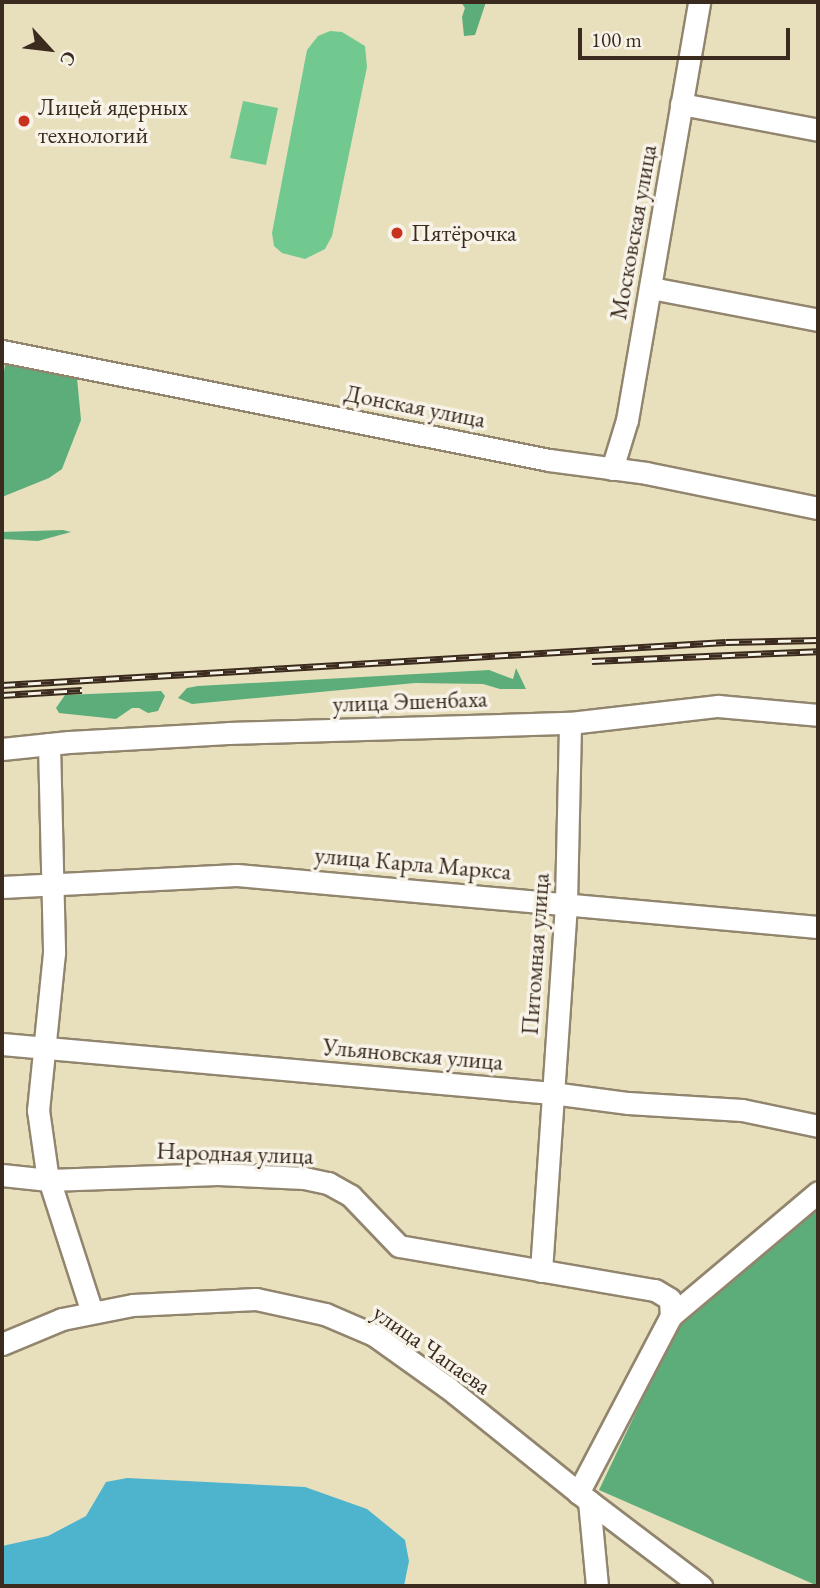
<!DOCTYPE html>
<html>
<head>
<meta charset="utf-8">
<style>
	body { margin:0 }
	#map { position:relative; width:820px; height:1588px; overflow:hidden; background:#e8e0bd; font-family:"EB Garamond",serif }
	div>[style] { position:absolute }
	.green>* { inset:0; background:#71c98f }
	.forest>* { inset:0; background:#5cad7a }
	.water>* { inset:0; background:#4eb3cd }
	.roads { filter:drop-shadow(2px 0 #92856e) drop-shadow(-2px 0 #92856e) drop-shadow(0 2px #92856e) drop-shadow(0 -2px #92856e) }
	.minor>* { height:21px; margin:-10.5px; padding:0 10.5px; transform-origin:10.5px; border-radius:10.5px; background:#fff }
	.rail>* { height:7px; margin-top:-3.5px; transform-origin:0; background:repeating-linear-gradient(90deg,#f7f3e8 0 13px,#3b2a1e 0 26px); box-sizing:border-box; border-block:2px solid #3b2a1e }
	.dots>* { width:19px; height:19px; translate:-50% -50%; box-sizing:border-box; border:4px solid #f7f3e8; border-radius:50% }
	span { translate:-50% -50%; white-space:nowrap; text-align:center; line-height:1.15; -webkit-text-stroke:7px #f7f3e8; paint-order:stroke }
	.poi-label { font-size:24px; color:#3b2a1e }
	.left { translate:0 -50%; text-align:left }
	.street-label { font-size:24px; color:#3b2a1e }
	.frame { position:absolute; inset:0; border:4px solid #3b2a1e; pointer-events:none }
	.north { position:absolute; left:14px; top:14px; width:70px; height:70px; -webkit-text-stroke:5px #f7f3e8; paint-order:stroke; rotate:117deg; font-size:19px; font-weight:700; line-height:28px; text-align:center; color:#3b2a1e }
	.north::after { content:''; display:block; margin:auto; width:24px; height:32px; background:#3b2a1e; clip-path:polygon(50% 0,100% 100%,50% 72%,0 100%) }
	.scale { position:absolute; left:578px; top:28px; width:212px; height:32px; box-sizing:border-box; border:4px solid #3b2a1e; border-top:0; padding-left:9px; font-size:21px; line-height:24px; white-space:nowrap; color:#3b2a1e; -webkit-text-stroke:5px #f7f3e8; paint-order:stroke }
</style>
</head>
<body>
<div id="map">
	<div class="green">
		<i style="clip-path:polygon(330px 31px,342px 32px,365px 46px,367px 67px,332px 236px,325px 249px,305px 259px,282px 253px,274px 246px,272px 233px,307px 50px,318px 36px)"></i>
		<i style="clip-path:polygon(243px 101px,278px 108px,266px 165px,230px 158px)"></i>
	</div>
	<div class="forest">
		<i style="clip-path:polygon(461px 2px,486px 2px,475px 35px,464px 36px,462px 17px,465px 8px)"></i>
		<i style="clip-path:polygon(6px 360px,73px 372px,77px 378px,81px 420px,62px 469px,49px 478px,2px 497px,2px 382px)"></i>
		<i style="clip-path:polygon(63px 530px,71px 532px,38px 541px,2px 539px,2px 532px)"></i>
		<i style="clip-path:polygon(516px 668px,526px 689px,500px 689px,483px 684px,415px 683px,192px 704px,178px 698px,187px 688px,198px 686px,325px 679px,489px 670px,513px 679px)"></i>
		<i style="clip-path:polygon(161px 691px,165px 696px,158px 711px,148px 713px,139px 708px,132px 708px,116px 719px,59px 713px,56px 708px,65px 695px)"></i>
		<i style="clip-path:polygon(818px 1205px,818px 1586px,599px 1490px,678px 1324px)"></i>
	</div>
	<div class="water">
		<i style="clip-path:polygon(127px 1478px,305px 1487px,367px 1509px,405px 1540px,409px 1561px,404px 1586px,2px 1586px,2px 1546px,48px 1536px,86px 1516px,106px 1482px)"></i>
	</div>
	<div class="roads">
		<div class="minor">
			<i style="left:681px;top:104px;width:139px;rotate:10.7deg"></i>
			<i style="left:651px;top:288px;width:170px;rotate:10.8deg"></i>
			<i style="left:2px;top:351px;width:558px;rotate:11.27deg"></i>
			<i style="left:549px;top:460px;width:98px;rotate:7.6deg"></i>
			<i style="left:646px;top:473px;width:176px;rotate:11.5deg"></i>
			<i style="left:612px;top:469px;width:51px;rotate:-73deg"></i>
			<i style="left:627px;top:420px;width:424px;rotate:-80.2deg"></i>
			<i style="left:49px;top:744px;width:209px;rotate:88.6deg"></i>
			<i style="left:54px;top:953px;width:158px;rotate:95.8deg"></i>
			<i style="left:38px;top:1110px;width:64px;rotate:81.9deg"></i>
			<i style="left:47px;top:1173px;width:146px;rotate:72.1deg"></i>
			<i style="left:2px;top:749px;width:67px;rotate:-6deg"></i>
			<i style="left:69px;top:742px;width:159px;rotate:-3.2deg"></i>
			<i style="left:228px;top:733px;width:342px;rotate:-1.7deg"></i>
			<i style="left:570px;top:723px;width:149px;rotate:-6.6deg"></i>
			<i style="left:718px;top:706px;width:100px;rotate:5.1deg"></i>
			<i style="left:2px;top:887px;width:235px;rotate:-2.9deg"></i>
			<i style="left:237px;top:875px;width:583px;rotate:5.11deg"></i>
			<i style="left:2px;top:1044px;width:552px;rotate:5.09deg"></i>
			<i style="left:552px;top:1093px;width:77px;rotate:7.5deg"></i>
			<i style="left:628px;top:1103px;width:114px;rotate:3.5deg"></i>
			<i style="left:742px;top:1110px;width:78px;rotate:11.9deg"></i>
			<i style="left:2px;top:1175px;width:47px;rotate:6.1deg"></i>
			<i style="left:49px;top:1180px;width:169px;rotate:-2deg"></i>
			<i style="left:218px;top:1174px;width:86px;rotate:2.7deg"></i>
			<i style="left:304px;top:1178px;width:25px;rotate:12deg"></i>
			<i style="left:328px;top:1183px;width:26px;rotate:29deg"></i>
			<i style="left:351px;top:1196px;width:69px;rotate:46.2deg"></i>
			<i style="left:399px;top:1246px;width:260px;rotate:9.8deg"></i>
			<i style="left:655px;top:1290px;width:17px;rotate:31deg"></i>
			<i style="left:670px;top:1299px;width:17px;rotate:87deg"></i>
			<i style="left:541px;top:1271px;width:370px;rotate:-86.1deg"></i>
			<i style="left:566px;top:902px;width:179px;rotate:-88.7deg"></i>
			<i style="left:2px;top:1344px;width:65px;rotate:-22.6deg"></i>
			<i style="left:62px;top:1319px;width:72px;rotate:-11.2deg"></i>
			<i style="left:133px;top:1305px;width:123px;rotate:-2.8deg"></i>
			<i style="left:256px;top:1299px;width:71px;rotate:12.3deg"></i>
			<i style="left:325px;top:1314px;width:53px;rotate:23.2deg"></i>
			<i style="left:374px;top:1335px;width:90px;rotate:35.5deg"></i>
			<i style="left:447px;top:1387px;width:182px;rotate:38.8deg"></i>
			<i style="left:589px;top:1501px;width:141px;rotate:37.2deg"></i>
			<i style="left:578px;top:1493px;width:200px;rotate:-62.3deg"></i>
			<i style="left:671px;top:1316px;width:192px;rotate:-40.1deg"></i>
			<i style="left:589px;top:1501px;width:85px;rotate:84.6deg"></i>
		</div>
	</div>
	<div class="rail">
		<i style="left:592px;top:661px;width:226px;rotate:-2.5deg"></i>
		<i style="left:2px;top:685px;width:725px;rotate:-3.4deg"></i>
		<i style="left:726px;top:642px;width:92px;rotate:-1.2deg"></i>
		<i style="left:2px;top:695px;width:80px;rotate:-3.6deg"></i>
	</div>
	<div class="dots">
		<i style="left:24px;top:121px;background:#c8321e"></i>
		<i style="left:397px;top:233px;background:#c8321e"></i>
	</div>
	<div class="poi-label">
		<span class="left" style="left:38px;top:121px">Лицей ядерных<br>технологий</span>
		<span class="left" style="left:411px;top:233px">Пятёрочка</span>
	</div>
	<div class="street-label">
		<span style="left:633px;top:232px;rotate:-80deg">Московская улица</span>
		<span style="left:415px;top:406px;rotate:11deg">Донская улица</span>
		<span style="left:410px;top:701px;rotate:-2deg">улица Эшенбаха</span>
		<span style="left:413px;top:863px;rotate:5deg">улица Карла Маркса</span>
		<span style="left:535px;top:954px;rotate:-86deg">Питомная улица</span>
		<span style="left:413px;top:1054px;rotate:5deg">Ульяновская улица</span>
		<span style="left:235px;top:1153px;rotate:2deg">Народная улица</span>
		<span style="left:432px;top:1349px;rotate:35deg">улица Чапаева</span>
	</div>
	<div class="frame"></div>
	<div class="north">С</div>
	<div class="scale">100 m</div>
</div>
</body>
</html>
